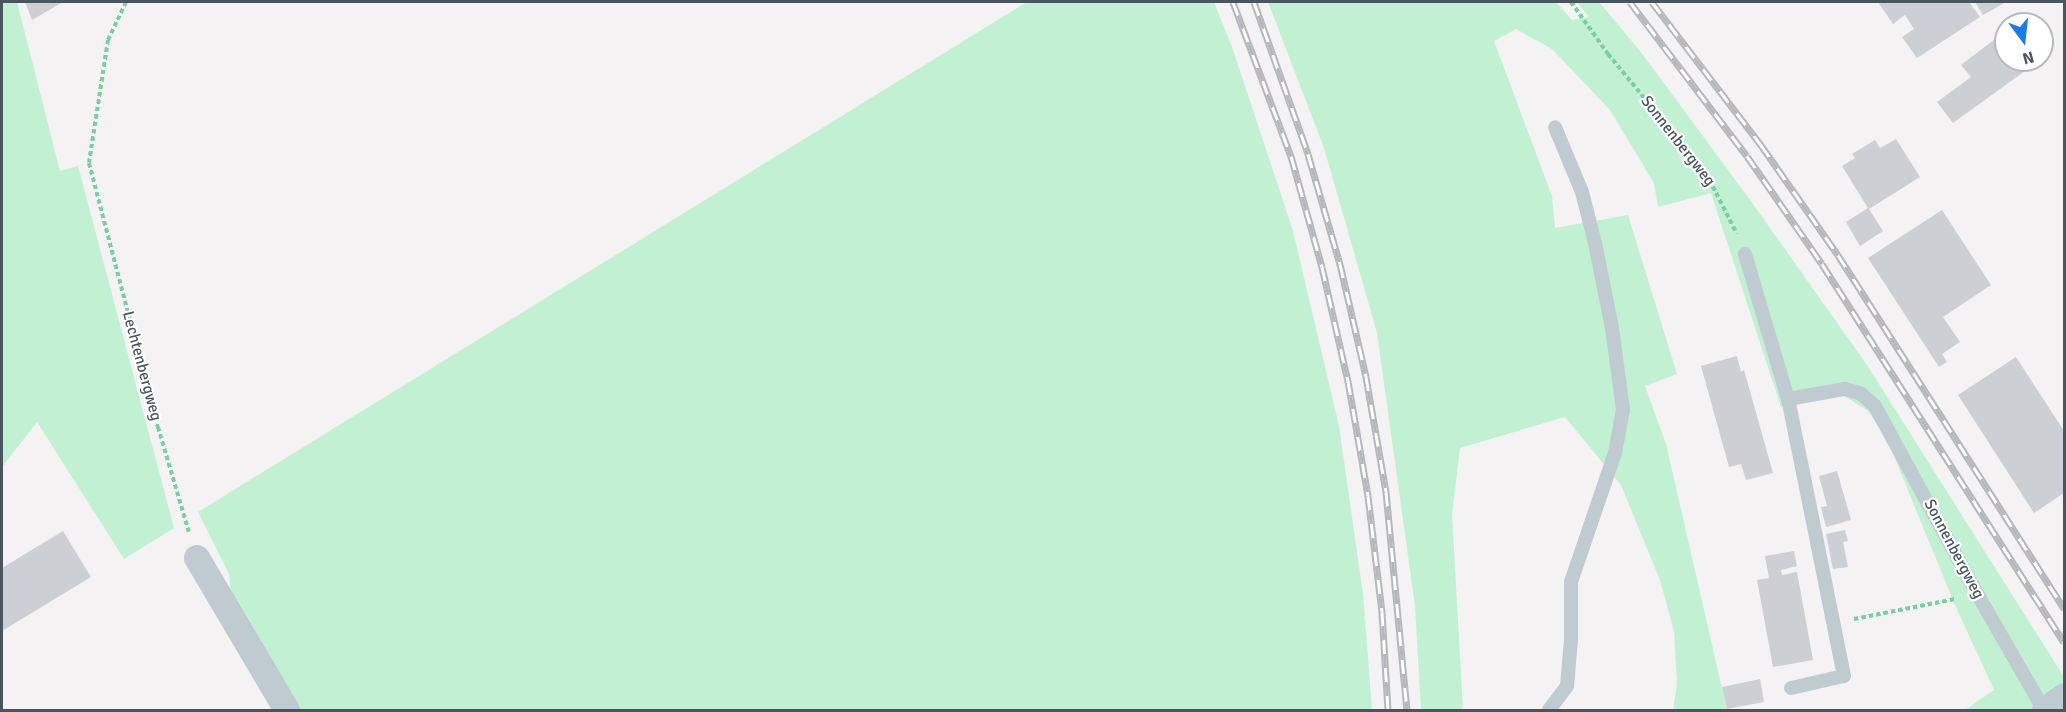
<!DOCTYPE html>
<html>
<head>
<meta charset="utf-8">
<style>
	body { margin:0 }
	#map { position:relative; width:2066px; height:712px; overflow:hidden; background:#f4f2f2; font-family:Signika,sans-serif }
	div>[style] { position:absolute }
	.green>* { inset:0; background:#c2f0d2 }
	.building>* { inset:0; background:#cccfd4 }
	.path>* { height:4px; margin-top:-2px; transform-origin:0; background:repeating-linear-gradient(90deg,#7acea1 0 4.5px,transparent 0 7.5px) }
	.service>* { height:14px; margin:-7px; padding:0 7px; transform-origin:7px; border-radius:7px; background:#c0cad1 }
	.minor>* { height:26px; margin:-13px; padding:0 13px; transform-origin:13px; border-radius:13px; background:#c0cad1 }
	.rail>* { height:7px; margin-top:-3.5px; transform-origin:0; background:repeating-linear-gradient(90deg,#fff 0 14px,#b4b7bc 0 28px); box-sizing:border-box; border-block:2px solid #b4b7bc }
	span { translate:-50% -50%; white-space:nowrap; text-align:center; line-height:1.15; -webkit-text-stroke:4.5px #fff; paint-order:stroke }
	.street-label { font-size:16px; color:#495660 }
	.frame { position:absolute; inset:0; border:3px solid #495660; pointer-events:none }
	.north { position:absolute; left:1994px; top:12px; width:60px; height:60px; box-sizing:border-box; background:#fff; border:2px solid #b6bbbf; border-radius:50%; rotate:165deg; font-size:16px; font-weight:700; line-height:24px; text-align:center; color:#495660 }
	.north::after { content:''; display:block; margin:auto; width:21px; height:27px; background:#1b7ce5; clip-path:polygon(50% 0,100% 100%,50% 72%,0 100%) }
</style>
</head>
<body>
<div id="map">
	<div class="green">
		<i style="clip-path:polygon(2px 2px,17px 2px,60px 171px,78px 166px,174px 528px,124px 559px,37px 422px,2px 467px)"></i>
		<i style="clip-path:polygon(1027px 2px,1214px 2px,1232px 47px,1293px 231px,1339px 426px,1363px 594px,1372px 710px,299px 710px,231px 596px,229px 574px,198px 512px)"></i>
		<i style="clip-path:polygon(1268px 2px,1556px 2px,1572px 20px,1589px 17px,1577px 2px,1599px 2px,1640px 51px,1748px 197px,1867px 365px,2064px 677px,2064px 688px,2037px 710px,1965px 710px,1994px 690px,1955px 605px,1887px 439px,1868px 411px,1843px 395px,1781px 407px,1711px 193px,1658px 207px,1654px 183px,1610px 110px,1552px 49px,1516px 29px,1494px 41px,1552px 196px,1555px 228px,1628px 215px,1677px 374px,1645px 386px,1666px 444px,1727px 710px,1673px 710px,1677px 684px,1674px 631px,1660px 580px,1621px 485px,1565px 417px,1460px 448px,1452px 515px,1463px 710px,1421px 710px,1415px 606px,1377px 333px,1324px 148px)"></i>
	</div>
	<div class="building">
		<i style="clip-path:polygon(25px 2px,63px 2px,32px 20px)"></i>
		<i style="clip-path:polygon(1878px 2px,1969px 2px,1980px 17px,1917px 58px,1902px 37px,1914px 29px,1905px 15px,1893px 24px)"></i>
		<i style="clip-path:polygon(1975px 2px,2006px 2px,1983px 15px)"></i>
		<i style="clip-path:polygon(1999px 36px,2006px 45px,2006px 60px,2017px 60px,2025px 71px,1953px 123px,1937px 102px,1971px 77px,1961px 65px)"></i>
		<i style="clip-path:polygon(1896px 139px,1920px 177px,1869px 209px,1883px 231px,1860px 246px,1846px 222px,1868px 208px,1842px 166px,1855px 158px,1852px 154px,1875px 140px,1880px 148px)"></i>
		<i style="clip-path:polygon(1942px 210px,1991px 285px,1943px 317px,1960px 342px,1942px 354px,1947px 362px,1939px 367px,1868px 258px)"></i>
		<i style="clip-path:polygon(1737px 356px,1741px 372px,1744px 370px,1773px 473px,1746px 480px,1741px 464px,1729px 467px,1701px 366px)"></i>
		<i style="clip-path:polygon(2016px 357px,2064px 431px,2064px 493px,2034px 513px,1958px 395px)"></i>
		<i style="clip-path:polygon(1837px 471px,1851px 520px,1826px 527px,1821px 507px,1827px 506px,1819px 476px)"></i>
		<i style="clip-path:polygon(1845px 530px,1848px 541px,1843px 542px,1848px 567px,1833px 569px,1826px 534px)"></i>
		<i style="clip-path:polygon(63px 531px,91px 577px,2px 631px,2px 568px)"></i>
		<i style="clip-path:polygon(1794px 551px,1797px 566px,1781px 570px,1782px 575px,1797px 572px,1813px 660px,1773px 667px,1757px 580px,1769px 578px,1765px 556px)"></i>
		<i style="clip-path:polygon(1760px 679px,1764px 702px,1727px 709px,1722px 687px)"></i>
	</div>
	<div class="path">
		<i style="left:126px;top:2px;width:42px;rotate:115.3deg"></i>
		<i style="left:108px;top:40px;width:124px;rotate:98.8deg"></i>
		<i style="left:89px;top:163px;width:273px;rotate:75.4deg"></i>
		<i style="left:158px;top:427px;width:109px;rotate:73.6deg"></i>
		<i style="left:1571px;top:2px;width:64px;rotate:54.6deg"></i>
		<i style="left:1608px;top:54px;width:154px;rotate:50.5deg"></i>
		<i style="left:1706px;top:173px;width:68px;rotate:63.1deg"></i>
		<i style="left:1854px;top:619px;width:103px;rotate:-11.2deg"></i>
	</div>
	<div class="service">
		<i style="left:1745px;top:254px;width:151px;rotate:73.5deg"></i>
		<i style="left:1791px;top:688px;width:54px;rotate:-12.8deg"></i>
		<i style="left:1844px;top:676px;width:283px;rotate:-101.4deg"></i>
		<i style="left:1788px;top:399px;width:58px;rotate:-10deg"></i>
		<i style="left:1845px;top:389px;width:16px;rotate:15deg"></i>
		<i style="left:1860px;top:393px;width:20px;rotate:41deg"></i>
		<i style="left:1875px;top:406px;width:209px;rotate:61.5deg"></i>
		<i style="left:1975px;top:590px;width:138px;rotate:60.1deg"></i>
		<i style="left:1549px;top:710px;width:30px;rotate:-53deg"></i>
		<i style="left:1567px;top:686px;width:47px;rotate:-85.1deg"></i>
		<i style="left:1571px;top:639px;width:57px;rotate:-90deg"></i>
		<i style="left:1571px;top:582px;width:136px;rotate:-71.2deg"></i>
		<i style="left:1615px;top:453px;width:44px;rotate:-79.5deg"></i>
		<i style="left:1623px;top:410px;width:83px;rotate:-97.6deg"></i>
		<i style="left:1612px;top:328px;width:87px;rotate:-101.3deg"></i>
		<i style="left:1595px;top:243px;width:53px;rotate:-104.3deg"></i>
		<i style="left:1582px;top:192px;width:70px;rotate:-112.6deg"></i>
	</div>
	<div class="minor">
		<i style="left:197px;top:558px;width:177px;rotate:59.4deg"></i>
		<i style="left:2045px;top:710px;width:24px;rotate:-36deg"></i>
	</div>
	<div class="rail">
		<i style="left:1233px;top:2px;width:165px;rotate:69.4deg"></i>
		<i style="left:1291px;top:156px;width:115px;rotate:74.4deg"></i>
		<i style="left:1322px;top:267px;width:117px;rotate:77.2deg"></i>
		<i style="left:1348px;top:381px;width:117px;rotate:80.1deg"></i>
		<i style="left:1368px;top:496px;width:117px;rotate:83.1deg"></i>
		<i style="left:1382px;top:612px;width:98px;rotate:86.5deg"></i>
		<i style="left:1254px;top:2px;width:161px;rotate:70.4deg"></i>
		<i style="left:1308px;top:154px;width:115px;rotate:73.8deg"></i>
		<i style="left:1340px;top:264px;width:116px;rotate:77deg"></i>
		<i style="left:1366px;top:377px;width:117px;rotate:80.1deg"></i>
		<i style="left:1386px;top:492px;width:219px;rotate:84.5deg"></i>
		<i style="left:1630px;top:2px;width:193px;rotate:52.8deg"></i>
		<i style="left:1747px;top:156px;width:131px;rotate:55.2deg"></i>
		<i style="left:1822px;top:264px;width:449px;rotate:57.4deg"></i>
		<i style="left:1652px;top:2px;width:180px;rotate:52.7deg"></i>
		<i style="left:1761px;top:145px;width:134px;rotate:55deg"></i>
		<i style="left:1838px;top:255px;width:420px;rotate:57.4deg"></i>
	</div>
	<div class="street-label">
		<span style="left:1678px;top:141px;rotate:52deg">Sonnenbergweg</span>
		<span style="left:142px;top:366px;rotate:75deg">Lechtenbergweg</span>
		<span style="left:1954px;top:549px;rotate:62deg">Sonnenbergweg</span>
	</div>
	<div class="frame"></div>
	<div class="north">N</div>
</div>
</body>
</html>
